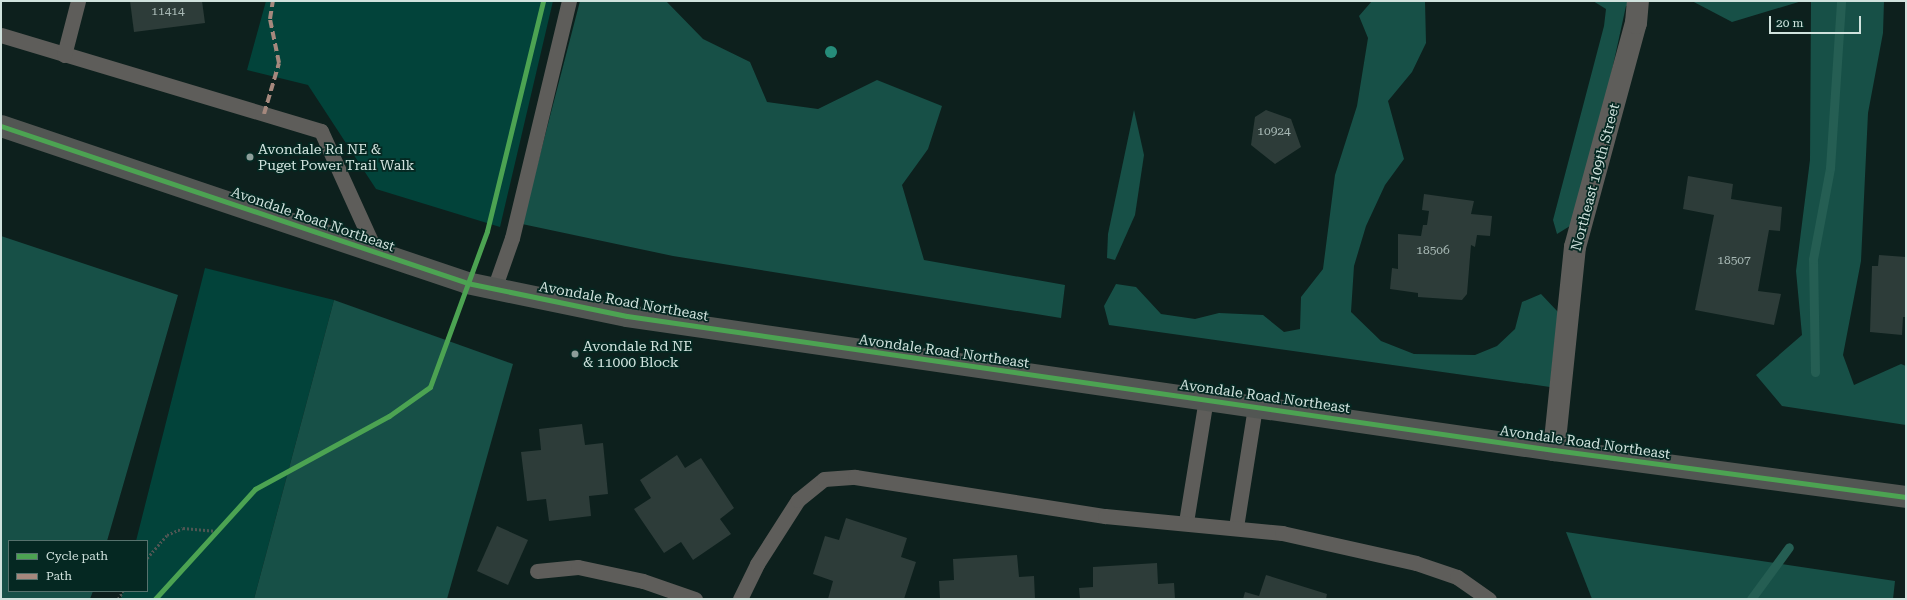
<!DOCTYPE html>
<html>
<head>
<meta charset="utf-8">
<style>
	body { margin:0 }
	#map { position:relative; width:1907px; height:600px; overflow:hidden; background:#0d201d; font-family:"Roboto Serif",serif }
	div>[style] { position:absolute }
	.green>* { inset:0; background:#02433a }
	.forest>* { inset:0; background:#175047 }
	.stream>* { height:9px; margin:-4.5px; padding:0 4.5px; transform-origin:4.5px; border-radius:4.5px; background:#255e53 }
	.building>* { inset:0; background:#2d3c39 }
	.path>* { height:2.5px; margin-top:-1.25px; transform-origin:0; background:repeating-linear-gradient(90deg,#4f5653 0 2px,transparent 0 4px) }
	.service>* { height:15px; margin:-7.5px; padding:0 7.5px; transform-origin:7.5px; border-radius:7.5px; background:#5e5d5a }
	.minor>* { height:22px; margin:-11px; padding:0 11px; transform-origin:11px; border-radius:11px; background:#5e5d5a }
	.secondary>* { height:22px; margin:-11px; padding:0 11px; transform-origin:11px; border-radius:11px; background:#525653 }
	.quiet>* { height:4px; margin-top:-2px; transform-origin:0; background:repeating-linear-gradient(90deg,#a5887d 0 8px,transparent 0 12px) }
	.cycleway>* { height:5px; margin:-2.5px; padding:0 2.5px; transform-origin:2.5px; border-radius:2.5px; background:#4ca352 }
	.trees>* { width:12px; height:12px; margin:-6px; border-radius:50%; background:#268c7a }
	.dots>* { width:11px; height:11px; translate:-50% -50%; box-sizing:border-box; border:2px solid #052822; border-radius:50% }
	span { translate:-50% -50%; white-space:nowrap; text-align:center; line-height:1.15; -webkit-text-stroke:3.5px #052822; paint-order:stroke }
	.number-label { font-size:12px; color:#a7b8b4 }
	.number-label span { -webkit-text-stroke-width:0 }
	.poi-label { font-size:14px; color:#d0e2dd }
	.left { translate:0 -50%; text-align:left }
	.street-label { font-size:14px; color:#d0e2dd }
	.frame { position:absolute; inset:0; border:2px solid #d0e2dd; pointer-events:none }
	.legend { position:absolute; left:8px; top:540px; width:140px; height:52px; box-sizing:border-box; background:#052822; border:1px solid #56726d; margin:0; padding:5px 7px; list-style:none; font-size:12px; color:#d0e2dd }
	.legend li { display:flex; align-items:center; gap:8px; height:20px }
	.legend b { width:20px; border:1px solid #56726d }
	.scale { position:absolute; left:1769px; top:16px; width:92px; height:18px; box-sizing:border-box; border:2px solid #d0e2dd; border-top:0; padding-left:5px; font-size:12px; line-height:14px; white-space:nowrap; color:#d0e2dd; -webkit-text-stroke:3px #052822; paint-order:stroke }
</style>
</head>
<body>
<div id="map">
	<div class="green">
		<i style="clip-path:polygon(266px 1px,553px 1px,500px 227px,376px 189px,308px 85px,247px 70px)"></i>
		<i style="clip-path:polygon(205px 268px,334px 300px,254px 599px,121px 599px,123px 591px,147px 591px,147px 541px,136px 541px)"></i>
	</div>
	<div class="forest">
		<i style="clip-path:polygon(580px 1px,666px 1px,703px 39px,750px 62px,767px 102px,818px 109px,877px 80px,942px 106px,928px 149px,902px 185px,924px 260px,1065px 285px,1061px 318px,673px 256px,522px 224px)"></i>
		<i style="clip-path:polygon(1372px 1px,1425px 1px,1426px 43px,1412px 72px,1388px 101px,1404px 159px,1385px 185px,1366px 226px,1354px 266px,1351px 312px,1381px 341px,1414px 354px,1475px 355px,1497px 346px,1515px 329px,1522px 302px,1541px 294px,1558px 312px,1550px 387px,1109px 325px,1104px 306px,1116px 284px,1136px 287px,1161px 314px,1195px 319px,1219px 313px,1263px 315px,1284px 332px,1300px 329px,1301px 297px,1323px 269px,1335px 175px,1357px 106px,1368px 38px,1359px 16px)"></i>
		<i style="clip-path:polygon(1593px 1px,1647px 1px,1626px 6px,1600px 125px,1570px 226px,1557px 234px,1553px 220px,1604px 26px,1606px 9px)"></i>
		<i style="clip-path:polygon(1692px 1px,1802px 1px,1732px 22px)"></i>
		<i style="clip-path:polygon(1811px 1px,1884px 1px,1883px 33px,1868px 113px,1861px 261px,1843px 355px,1854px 385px,1901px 364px,1906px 366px,1906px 425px,1782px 406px,1756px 375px,1802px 335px,1796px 271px,1810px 160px)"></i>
		<i style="clip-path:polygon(1134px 110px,1144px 155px,1135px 215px,1115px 260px,1107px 258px,1108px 234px)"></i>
		<i style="clip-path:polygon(1px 236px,178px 295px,107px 541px,9px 541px,9px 591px,93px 591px,90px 599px,1px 599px)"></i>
		<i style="clip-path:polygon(334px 300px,513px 364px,447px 599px,254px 599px)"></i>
		<i style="clip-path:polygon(1566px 532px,1895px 581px,1893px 599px,1592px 599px)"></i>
	</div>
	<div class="stream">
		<i style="left:1815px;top:372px;width:113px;rotate:-91deg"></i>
		<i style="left:1813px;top:259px;width:93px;rotate:-79.4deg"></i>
		<i style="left:1830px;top:168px;width:167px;rotate:-86.2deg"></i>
		<i style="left:1751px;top:599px;width:64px;rotate:-53.8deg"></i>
	</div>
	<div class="building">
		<i style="clip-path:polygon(130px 1px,202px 1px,205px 23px,134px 32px)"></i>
		<i style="clip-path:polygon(1266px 110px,1291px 119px,1301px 147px,1275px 164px,1251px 145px,1255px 117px)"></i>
		<i style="clip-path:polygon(1688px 176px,1733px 184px,1731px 199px,1782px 207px,1780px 231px,1769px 230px,1758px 291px,1781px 294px,1774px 325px,1695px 310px,1714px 215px,1683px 209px)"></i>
		<i style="clip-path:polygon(1424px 194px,1474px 201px,1471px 214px,1492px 216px,1490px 236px,1477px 235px,1475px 247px,1471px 245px,1467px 294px,1462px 300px,1418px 297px,1418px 293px,1390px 289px,1392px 268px,1398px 269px,1398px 234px,1421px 236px,1423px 225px,1427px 225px,1429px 211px,1422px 210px)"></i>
		<i style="clip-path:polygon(1879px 255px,1906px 257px,1906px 317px,1903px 317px,1902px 335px,1870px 332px,1872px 266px,1878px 266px)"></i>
		<i style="clip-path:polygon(582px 424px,585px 445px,603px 443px,608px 494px,589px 496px,591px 516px,549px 521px,546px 499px,527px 501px,521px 452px,541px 450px,539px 429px)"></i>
		<i style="clip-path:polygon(677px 455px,685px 468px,701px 458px,734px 508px,720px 519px,731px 534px,693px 560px,681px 542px,664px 553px,634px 509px,651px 498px,640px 480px)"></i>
		<i style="clip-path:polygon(846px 518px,907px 538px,901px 557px,916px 562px,904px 599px,828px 599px,833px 581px,813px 574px,825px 536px,839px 540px)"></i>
		<i style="clip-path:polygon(497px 526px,528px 540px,508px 585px,477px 571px)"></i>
		<i style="clip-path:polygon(1017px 555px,1019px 577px,1034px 576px,1035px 599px,940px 599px,939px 581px,954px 580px,953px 559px)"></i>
		<i style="clip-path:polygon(1157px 563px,1158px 584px,1174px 583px,1175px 599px,1080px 599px,1079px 588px,1093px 587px,1093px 567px)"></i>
		<i style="clip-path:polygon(1266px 575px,1327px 594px,1326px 599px,1243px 599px,1245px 592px,1259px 596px)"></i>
	</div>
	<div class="path">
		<i style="left:147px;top:558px;width:30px;rotate:-49deg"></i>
		<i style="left:167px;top:535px;width:17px;rotate:-24deg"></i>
		<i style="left:183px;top:528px;width:34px;rotate:5deg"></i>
		<i style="left:118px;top:599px;width:9px;rotate:-58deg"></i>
	</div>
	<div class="service">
		<i style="left:1px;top:35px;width:334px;rotate:16.7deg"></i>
		<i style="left:321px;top:131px;width:133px;rotate:65.6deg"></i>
		<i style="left:64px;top:55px;width:56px;rotate:-75.5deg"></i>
		<i style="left:494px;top:289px;width:54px;rotate:-70.6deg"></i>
		<i style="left:512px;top:238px;width:244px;rotate:-76.5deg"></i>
		<i style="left:1186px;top:522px;width:125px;rotate:-80.8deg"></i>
		<i style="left:1236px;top:527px;width:121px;rotate:-81deg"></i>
		<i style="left:537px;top:571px;width:41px;rotate:-5.6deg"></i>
		<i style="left:578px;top:567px;width:66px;rotate:12.2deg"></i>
		<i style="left:643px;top:581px;width:55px;rotate:19.1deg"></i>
		<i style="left:740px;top:599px;width:39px;rotate:-64deg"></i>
		<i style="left:757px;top:564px;width:76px;rotate:-57.4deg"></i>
		<i style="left:798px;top:500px;width:33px;rotate:-39deg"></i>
		<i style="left:824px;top:479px;width:31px;rotate:-4deg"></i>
		<i style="left:855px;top:477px;width:253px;rotate:8.9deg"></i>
		<i style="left:1105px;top:516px;width:178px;rotate:5.5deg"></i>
		<i style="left:1282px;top:533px;width:137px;rotate:12.6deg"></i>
		<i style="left:1416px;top:563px;width:43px;rotate:18.9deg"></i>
		<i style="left:1457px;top:577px;width:39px;rotate:35deg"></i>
	</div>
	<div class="minor">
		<i style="left:1554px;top:450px;width:204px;rotate:-84.1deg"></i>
		<i style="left:1575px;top:247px;width:232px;rotate:-74.8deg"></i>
		<i style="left:1636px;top:23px;width:22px;rotate:-85deg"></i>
	</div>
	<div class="secondary">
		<i style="left:1px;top:126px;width:492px;rotate:18.6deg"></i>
		<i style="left:467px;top:283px;width:163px;rotate:11.7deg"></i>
		<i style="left:627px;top:316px;width:937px;rotate:8.23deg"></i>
		<i style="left:1554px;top:450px;width:355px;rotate:7.6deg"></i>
	</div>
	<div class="quiet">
		<i style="left:264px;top:114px;width:53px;rotate:-73.6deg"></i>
		<i style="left:279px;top:63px;width:45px;rotate:-101.6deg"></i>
		<i style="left:270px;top:19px;width:18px;rotate:-81deg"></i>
	</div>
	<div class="cycleway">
		<i style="left:1px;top:126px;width:492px;rotate:18.6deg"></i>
		<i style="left:467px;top:283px;width:163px;rotate:11.7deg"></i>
		<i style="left:627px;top:316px;width:937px;rotate:8.23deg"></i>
		<i style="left:1554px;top:450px;width:355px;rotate:7.6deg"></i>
		<i style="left:155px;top:599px;width:149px;rotate:-47.7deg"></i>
		<i style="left:255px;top:489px;width:153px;rotate:-28.6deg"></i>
		<i style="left:389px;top:416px;width:50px;rotate:-35.3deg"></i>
		<i style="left:430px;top:387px;width:166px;rotate:-69.9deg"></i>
		<i style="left:487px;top:231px;width:237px;rotate:-76.3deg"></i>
	</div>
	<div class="trees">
		<i style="left:831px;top:52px"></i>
	</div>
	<div class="dots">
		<i style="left:250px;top:157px;background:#8c9e9a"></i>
		<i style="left:575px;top:354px;background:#8c9e9a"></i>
	</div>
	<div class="number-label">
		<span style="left:168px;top:12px">11414</span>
		<span style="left:1274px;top:132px">10924</span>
		<span style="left:1433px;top:251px">18506</span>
		<span style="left:1734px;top:261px">18507</span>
	</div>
	<div class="poi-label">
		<span class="left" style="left:258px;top:157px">Avondale Rd NE &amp;<br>Puget Power Trail Walk</span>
		<span class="left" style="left:583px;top:354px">Avondale Rd NE<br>&amp; 11000 Block</span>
	</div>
	<div class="street-label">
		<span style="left:1595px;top:177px;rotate:-75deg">Northeast 109th Street</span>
		<span style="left:313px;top:219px;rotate:19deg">Avondale Road Northeast</span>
		<span style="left:624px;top:301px;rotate:10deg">Avondale Road Northeast</span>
		<span style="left:944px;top:351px;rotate:8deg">Avondale Road Northeast</span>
		<span style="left:1265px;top:396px;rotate:8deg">Avondale Road Northeast</span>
		<span style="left:1585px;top:442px;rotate:8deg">Avondale Road Northeast</span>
	</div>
	<div class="frame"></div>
	<ul class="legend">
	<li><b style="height:5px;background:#4ca352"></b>Cycle path</li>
	<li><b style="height:5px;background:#a5887d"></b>Path</li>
	</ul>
	<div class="scale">20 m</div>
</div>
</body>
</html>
